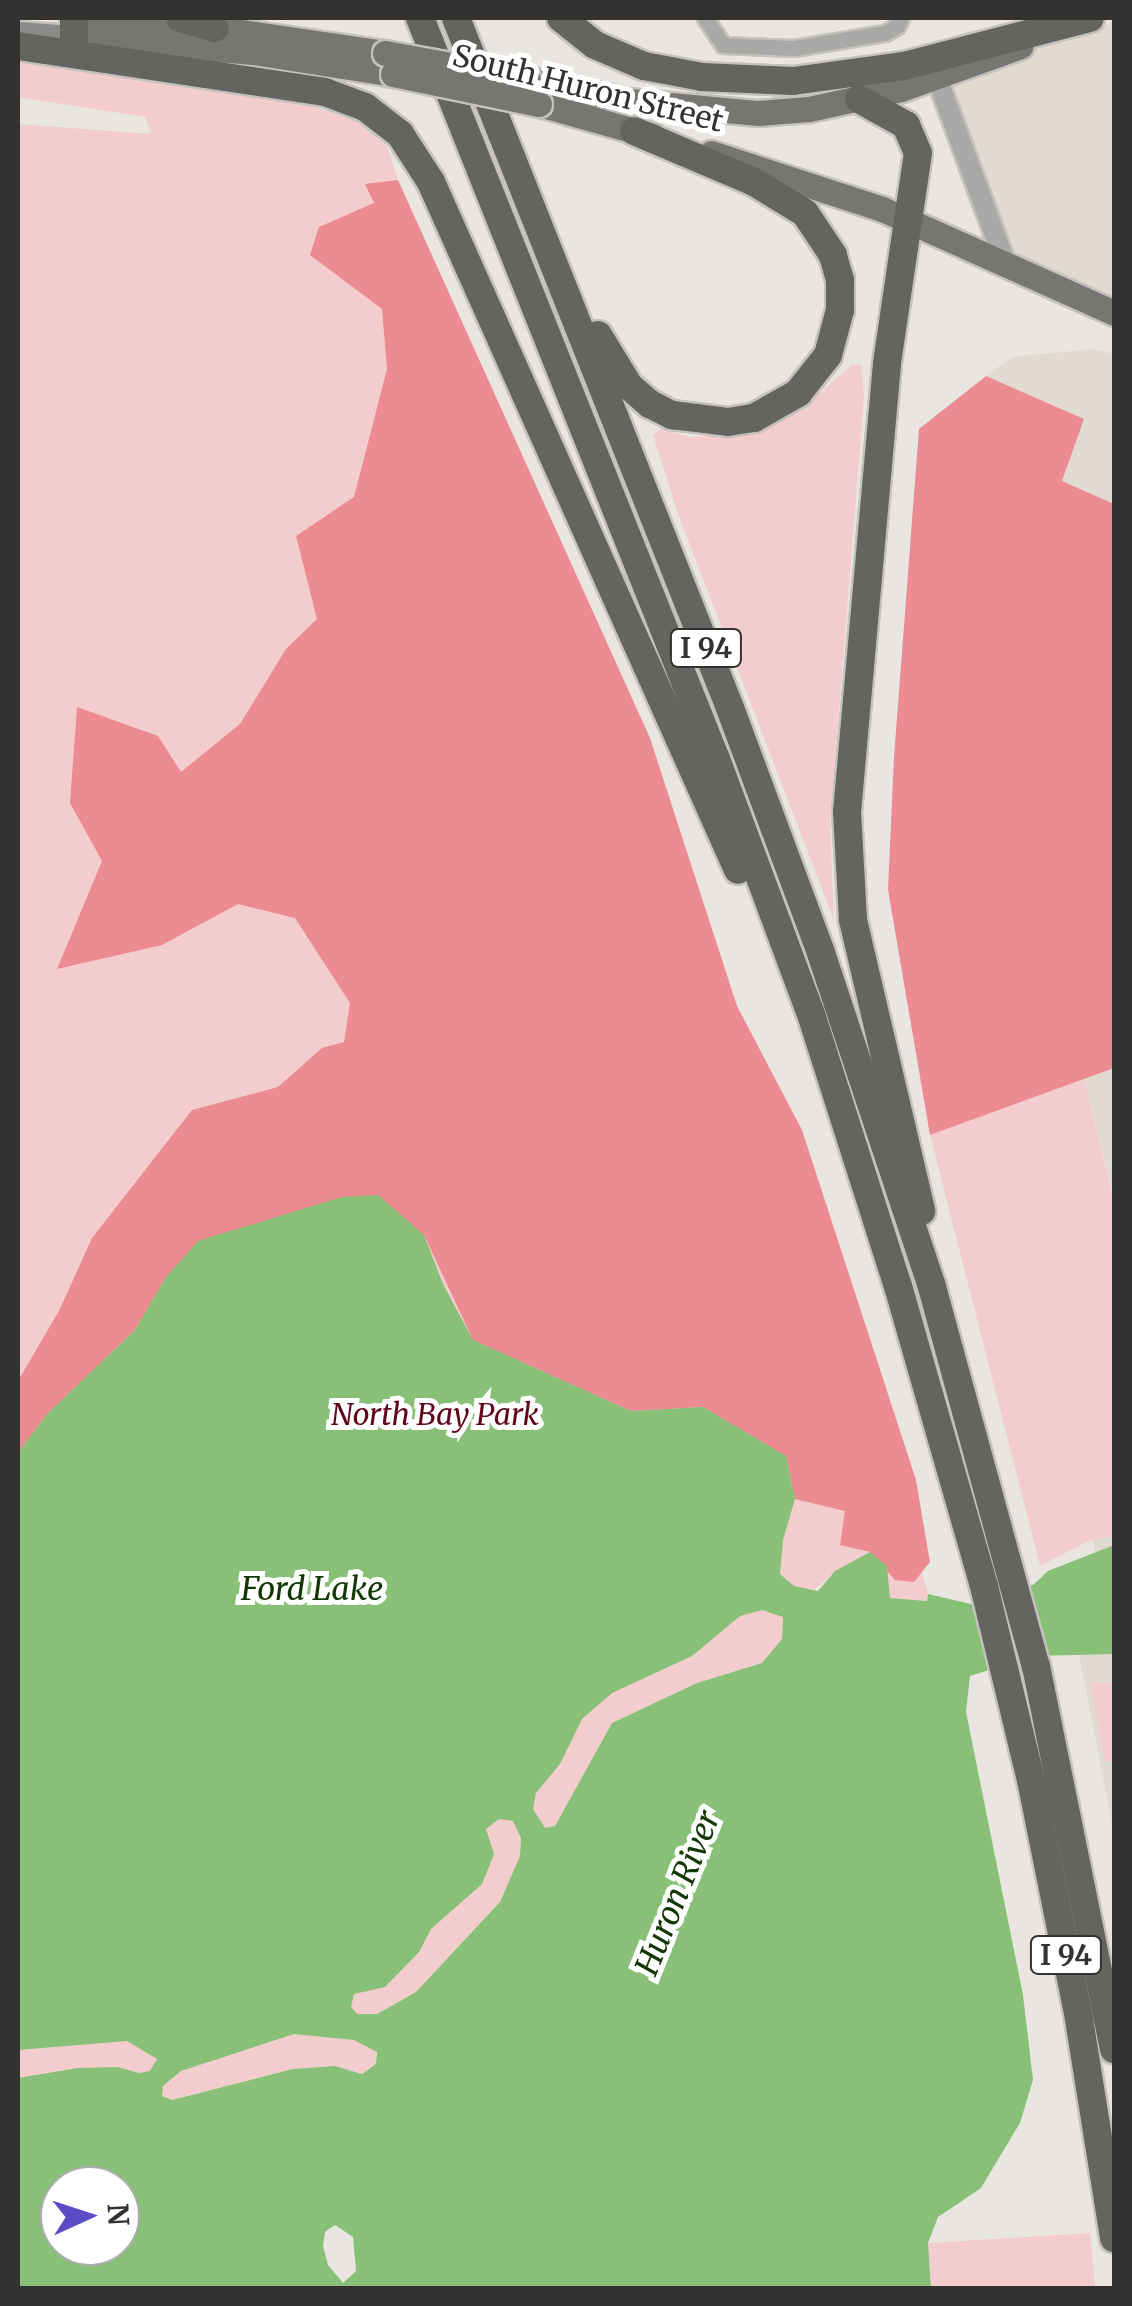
<!DOCTYPE html>
<html>
<head>
<meta charset="utf-8">
<style>
	body { margin:0 }
	#map { position:relative; width:1132px; height:2306px; overflow:hidden; background:#e9e6e2; font-family:Merriweather,serif }
	div>[style] { position:absolute }
	.built>* { inset:0; background:#e0dad0 }
	.green>* { inset:0; background:#f3cdce }
	.forest>* { inset:0; background:#ec8b91 }
	.water>* { inset:0; background:#87c076 }
	.roads { filter:drop-shadow(2px 0 #c5c2be) drop-shadow(-2px 0 #c5c2be) drop-shadow(0 2px #c5c2be) drop-shadow(0 -2px #c5c2be) }
	.minor>* { height:15px; margin:-7.5px; padding:0 7.5px; transform-origin:7.5px; border-radius:7.5px; background:#a9a9a7 }
	.tertiary>* { height:20px; margin:-10px; padding:0 10px; transform-origin:10px; border-radius:10px; background:#a9a9a7 }
	.secondary>* { height:22px; margin:-11px; padding:0 11px; transform-origin:11px; border-radius:11px; background:#8b8c89 }
	.primary>* { height:25px; margin:-12.5px; padding:0 12.5px; transform-origin:12.5px; border-radius:12.5px; background:#767673 }
	.motorway>* { height:28px; margin:-14px; padding:0 14px; transform-origin:14px; border-radius:14px; background:#646460 }
	.bridges { filter:drop-shadow(2px 0 #c5c2be) drop-shadow(-2px 0 #c5c2be) drop-shadow(0 2px #c5c2be) drop-shadow(0 -2px #c5c2be) }
	.primary-bridge>* { height:25px; margin:-12.5px; padding:0 12.5px; transform-origin:12.5px; border-radius:12.5px; background:#767673 }
	span { translate:-50% -50%; white-space:nowrap; text-align:center; line-height:1.15; -webkit-text-stroke:10px #fff; paint-order:stroke }
	.shield-label span { padding:2px 8px; background:#fff; border:2px solid; border-radius:8px; -webkit-text-stroke-width:0 }
	.shield-label { font-size:28px; color:#333230; font-weight:700 }
	.street-label { font-size:30px; color:#333230 }
	.park-label { font-size:30px; color:#60061c; font-style:italic }
	.water-label { font-size:32px; color:#123703; font-style:italic }
	.frame { position:absolute; inset:0; border:20px solid #333230; pointer-events:none }
	.north { position:absolute; left:40px; top:2166px; width:100px; height:100px; box-sizing:border-box; background:#fff; border:2px solid #adadac; border-radius:50%; rotate:87deg; font-size:28px; font-weight:700; line-height:40px; text-align:center; color:#333230 }
	.north::after { content:''; display:block; margin:auto; width:35px; height:45px; background:#5b4bc4; clip-path:polygon(50% 0,100% 100%,50% 72%,0 100%) }
</style>
</head>
<body>
<div id="map">
	<div class="built">
		<i style="clip-path:polygon(1114px 22px,1114px 301px,1016px 253px,1007px 242px,950px 91px,952px 84px,983px 66px)"></i>
		<i style="clip-path:polygon(1093px 349px,1114px 354px,1114px 504px,1062px 481px,1084px 419px,986px 376px,1012px 357px)"></i>
		<i style="clip-path:polygon(1114px 1068px,1114px 1196px,1084px 1079px)"></i>
		<i style="clip-path:polygon(1114px 1534px,1114px 1834px,1079px 1655px,1102px 1602px,1093px 1539px)"></i>
	</div>
	<div class="green">
		<i style="clip-path:polygon(18px 60px,293px 101px,354px 118px,387px 146px,398px 180px,388px 182px,900px 1495px,928px 1594px,927px 1601px,889px 1598px,887px 1566px,870px 1552px,836px 1571px,783px 1617px,782px 1639px,762px 1663px,697px 1683px,612px 1723px,555px 1826px,521px 1838px,520px 1856px,500px 1902px,416px 1992px,376px 2014px,376px 2064px,362px 2074px,335px 2066px,293px 2069px,171px 2100px,162px 2097px,139px 2073px,118px 2067px,18px 2078px,18px 124px,151px 134px,145px 117px,18px 97px)"></i>
		<i style="clip-path:polygon(853px 364px,861px 365px,864px 396px,830px 824px,834px 920px,678px 514px,653px 435px,660px 429px,691px 437px,738px 434px,766px 427px,811px 401px)"></i>
		<i style="clip-path:polygon(1084px 1079px,1114px 1200px,1114px 1536px,1093px 1539px,1040px 1566px,930px 1135px)"></i>
		<i style="clip-path:polygon(1110px 1682px,1114px 1689px,1114px 1760px,1105px 1762px,1090px 1683px)"></i>
		<i style="clip-path:polygon(1090px 2233px,1095px 2288px,931px 2288px,928px 2243px)"></i>
	</div>
	<div class="forest">
		<i style="clip-path:polygon(398px 180px,650px 738px,737px 1006px,802px 1130px,916px 1480px,930px 1562px,914px 1582px,895px 1580px,870px 1552px,840px 1545px,845px 1511px,795px 1499px,786px 1456px,703px 1407px,631px 1411px,473px 1340px,424px 1235px,166px 1277px,135px 1330px,47px 1414px,20px 1450px,18px 1381px,60px 1309px,92px 1238px,192px 1110px,278px 1087px,322px 1048px,344px 1042px,350px 1003px,295px 918px,238px 904px,162px 945px,57px 969px,102px 861px,70px 803px,77px 707px,158px 736px,181px 772px,240px 724px,286px 649px,317px 619px,296px 536px,354px 497px,387px 369px,382px 309px,310px 255px,319px 227px,374px 203px,365px 184px)"></i>
		<i style="clip-path:polygon(986px 376px,1084px 419px,1062px 481px,1114px 504px,1114px 1068px,930px 1135px,888px 890px,894px 757px,919px 429px)"></i>
	</div>
	<div class="water">
		<i style="clip-path:polygon(evenodd,378px 1195px,424px 1235px,443px 1284px,473px 1340px,631px 1411px,703px 1407px,786px 1456px,795px 1499px,783px 1540px,780px 1574px,794px 1586px,818px 1591px,835px 1571px,870px 1552px,887px 1566px,890px 1598px,927px 1601px,928px 1594px,971px 1604px,1033px 1585px,1048px 1571px,1114px 1545px,1114px 1654px,1033px 1656px,970px 1676px,966px 1712px,1023px 1995px,1033px 2080px,1020px 2123px,981px 2188px,938px 2217px,928px 2243px,931px 2288px,18px 2288px,18px 2078px,78px 2068px,118px 2067px,139px 2073px,150px 2071px,157px 2059px,127px 2041px,18px 2050px,20px 1450px,47px 1414px,135px 1330px,166px 1277px,198px 1241px,342px 1197px,378px 1195px,762px 1610px,783px 1617px,782px 1639px,762px 1663px,697px 1683px,612px 1723px,555px 1826px,545px 1828px,533px 1809px,536px 1793px,560px 1764px,582px 1719px,612px 1693px,692px 1656px,740px 1616px,762px 1610px,378px 1195px,499px 1819px,513px 1821px,521px 1838px,520px 1856px,500px 1902px,416px 1992px,377px 2014px,357px 2014px,351px 2007px,354px 1994px,385px 1987px,419px 1952px,431px 1929px,482px 1884px,494px 1854px,486px 1829px,499px 1819px,378px 1195px,294px 2034px,354px 2040px,377px 2052px,376px 2064px,362px 2074px,335px 2066px,293px 2069px,172px 2100px,162px 2096px,163px 2086px,181px 2071px,294px 2034px,378px 1195px,60px 2186px,120px 2186px,120px 2246px,60px 2246px,60px 2186px,378px 1195px,335px 2225px,353px 2237px,356px 2271px,343px 2283px,328px 2265px,323px 2246px,325px 2232px,335px 2225px)"></i>
	</div>
	<div class="roads">
		<div class="minor">
			<i style="left:705px;top:18px;width:32px;rotate:56deg"></i>
			<i style="left:723px;top:45px;width:71px;rotate:2.4deg"></i>
			<i style="left:794px;top:48px;width:92px;rotate:-9.4deg"></i>
			<i style="left:885px;top:33px;width:14px;rotate:-30deg"></i>
			<i style="left:897px;top:26px;width:9px;rotate:-63deg"></i>
		</div>
		<div class="tertiary">
			<i style="left:937px;top:78px;width:196px;rotate:69.7deg"></i>
		</div>
		<div class="secondary">
			<i style="left:18px;top:33px;width:56px;rotate:4.1deg"></i>
		</div>
		<div class="primary">
			<i style="left:97px;top:18px;width:118px;rotate:4.8deg"></i>
			<i style="left:215px;top:28px;width:172px;rotate:8.4deg"></i>
			<i style="left:74px;top:37px;width:180px;rotate:4.8deg"></i>
			<i style="left:253px;top:52px;width:142px;rotate:8.9deg"></i>
			<i style="left:528px;top:79px;width:102px;rotate:12.4deg"></i>
			<i style="left:628px;top:101px;width:131px;rotate:5.3deg"></i>
			<i style="left:758px;top:113px;width:51px;rotate:-4.5deg"></i>
			<i style="left:809px;top:109px;width:94px;rotate:-12.3deg"></i>
			<i style="left:901px;top:89px;width:127px;rotate:-19.7deg"></i>
			<i style="left:539px;top:104px;width:118px;rotate:15.7deg"></i>
			<i style="left:711px;top:153px;width:180px;rotate:18.1deg"></i>
			<i style="left:882px;top:209px;width:254px;rotate:24.1deg"></i>
		</div>
		<div class="motorway">
			<i style="left:180px;top:18px;width:36px;rotate:16deg"></i>
			<i style="left:420px;top:18px;width:798px;rotate:68.23deg"></i>
			<i style="left:716px;top:759px;width:272px;rotate:69.6deg"></i>
			<i style="left:811px;top:1014px;width:286px;rotate:72.3deg"></i>
			<i style="left:898px;top:1286px;width:312px;rotate:74deg"></i>
			<i style="left:984px;top:1586px;width:200px;rotate:76.4deg"></i>
			<i style="left:1031px;top:1780px;width:244px;rotate:78.6deg"></i>
			<i style="left:1079px;top:2019px;width:222px;rotate:80.9deg"></i>
			<i style="left:456px;top:18px;width:742px;rotate:68.34deg"></i>
			<i style="left:730px;top:708px;width:261px;rotate:69.6deg"></i>
			<i style="left:821px;top:953px;width:352px;rotate:71.6deg"></i>
			<i style="left:932px;top:1287px;width:393px;rotate:74.7deg"></i>
			<i style="left:1036px;top:1666px;width:391px;rotate:78.5deg"></i>
			<i style="left:561px;top:18px;width:43px;rotate:38.5deg"></i>
			<i style="left:595px;top:45px;width:53px;rotate:23.2deg"></i>
			<i style="left:644px;top:66px;width:59px;rotate:10.7deg"></i>
			<i style="left:702px;top:77px;width:91px;rotate:2.5deg"></i>
			<i style="left:793px;top:81px;width:112px;rotate:-7.7deg"></i>
			<i style="left:904px;top:66px;width:192px;rotate:-14.5deg"></i>
			<i style="left:74px;top:37px;width:19px;rotate:-90deg"></i>
			<i style="left:18px;top:46px;width:310px;rotate:8.5deg"></i>
			<i style="left:325px;top:92px;width:43px;rotate:20.6deg"></i>
			<i style="left:365px;top:107px;width:44px;rotate:37.6deg"></i>
			<i style="left:400px;top:134px;width:57px;rotate:57.1deg"></i>
			<i style="left:431px;top:182px;width:753px;rotate:65.95deg"></i>
			<i style="left:859px;top:99px;width:54px;rotate:29deg"></i>
			<i style="left:906px;top:125px;width:30px;rotate:67deg"></i>
			<i style="left:918px;top:153px;width:213px;rotate:98.4deg"></i>
			<i style="left:887px;top:364px;width:450px;rotate:95.1deg"></i>
			<i style="left:847px;top:812px;width:108px;rotate:86.8deg"></i>
			<i style="left:853px;top:920px;width:299px;rotate:76.8deg"></i>
			<i style="left:598px;top:335px;width:60px;rotate:58.7deg"></i>
			<i style="left:629px;top:386px;width:28px;rotate:41deg"></i>
			<i style="left:650px;top:404px;width:25px;rotate:27deg"></i>
			<i style="left:672px;top:415px;width:56px;rotate:7.1deg"></i>
			<i style="left:728px;top:422px;width:26px;rotate:-9deg"></i>
			<i style="left:754px;top:418px;width:51px;rotate:-29.6deg"></i>
			<i style="left:798px;top:393px;width:48px;rotate:-51.7deg"></i>
			<i style="left:828px;top:355px;width:47px;rotate:-75.1deg"></i>
			<i style="left:840px;top:310px;width:30px;rotate:-90deg"></i>
			<i style="left:840px;top:280px;width:26px;rotate:-106deg"></i>
			<i style="left:833px;top:255px;width:50px;rotate:-123.7deg"></i>
			<i style="left:805px;top:213px;width:60px;rotate:-148.7deg"></i>
			<i style="left:754px;top:182px;width:130px;rotate:-157deg"></i>
		</div>
	</div>
	<div class="bridges">
		<div class="primary-bridge">
			<i style="left:385px;top:53px;width:145px;rotate:10.3deg"></i>
			<i style="left:393px;top:74px;width:149px;rotate:11.6deg"></i>
		</div>
	</div>
	<div class="shield-label">
		<span style="left:706px;top:648px">I 94</span>
		<span style="left:1066px;top:1955px">I 94</span>
	</div>
	<div class="street-label">
		<span style="left:588px;top:88px;rotate:14deg">South Huron Street</span>
	</div>
	<div class="park-label">
		<span style="left:435px;top:1414px">North Bay Park</span>
	</div>
	<div class="water-label">
		<span style="left:312px;top:1589px">Ford Lake</span>
		<span style="left:678px;top:1893px;rotate:-68deg">Huron River</span>
	</div>
	<div class="frame"></div>
	<div class="north">N</div>
</div>
</body>
</html>
